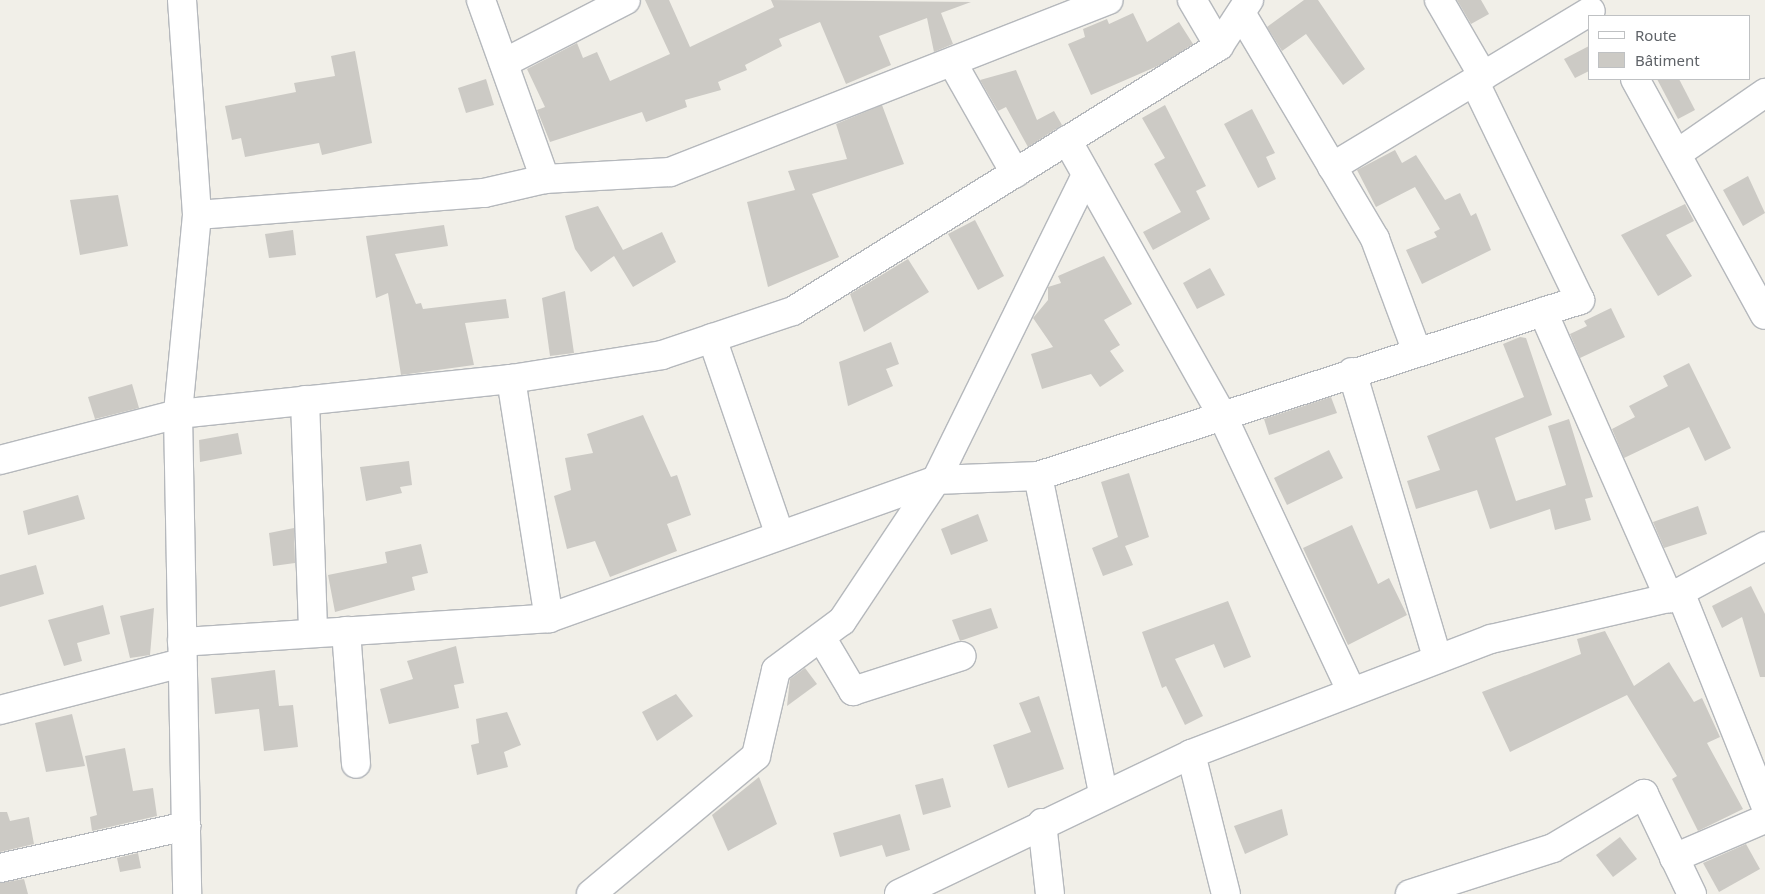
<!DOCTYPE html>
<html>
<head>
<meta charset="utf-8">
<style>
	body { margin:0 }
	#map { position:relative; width:1765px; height:894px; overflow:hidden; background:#f1efe8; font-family:"Noto Sans",sans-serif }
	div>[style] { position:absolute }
	.building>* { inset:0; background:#cccac5 }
	.roads { filter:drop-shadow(1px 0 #b5b8bc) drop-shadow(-1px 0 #b5b8bc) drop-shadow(0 1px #b5b8bc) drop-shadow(0 -1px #b5b8bc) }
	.street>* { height:28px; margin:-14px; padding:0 14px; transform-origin:14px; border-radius:14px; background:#fff }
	span { translate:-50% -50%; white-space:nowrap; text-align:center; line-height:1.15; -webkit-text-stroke:4px #fff; paint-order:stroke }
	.legend { position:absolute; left:1588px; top:15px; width:162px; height:65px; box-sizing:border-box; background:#fff; border:1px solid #bfc1c3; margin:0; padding:6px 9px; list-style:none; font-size:15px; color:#5f6368 }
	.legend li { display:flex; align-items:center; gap:10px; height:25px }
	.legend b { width:25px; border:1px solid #bfc1c3 }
</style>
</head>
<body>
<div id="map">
	<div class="building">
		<i style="clip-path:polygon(645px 0,669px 0,690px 47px,774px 7px,771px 0,971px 2px,941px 13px,953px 44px,934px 52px,927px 18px,879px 36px,891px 65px,846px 84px,820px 22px,779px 39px,782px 46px,745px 65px,747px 70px,718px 82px,721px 90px,685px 100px,687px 107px,646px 122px,642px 112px,550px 142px,537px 110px,545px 107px,527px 69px,577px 43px,583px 58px,597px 52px,610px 81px,670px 54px)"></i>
		<i style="clip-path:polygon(1304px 0,1318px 0,1365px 69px,1343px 85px,1306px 34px,1282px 51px,1267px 27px)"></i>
		<i style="clip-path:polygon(1457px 0,1481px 0,1489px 14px,1471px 24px)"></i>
		<i style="clip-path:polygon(1133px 13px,1147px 42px,1179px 22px,1193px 44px,1160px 65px,1091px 95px,1068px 44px,1085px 37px,1083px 29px,1107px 19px,1109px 24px)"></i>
		<i style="clip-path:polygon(1589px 46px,1589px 71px,1575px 78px,1564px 59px)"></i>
		<i style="clip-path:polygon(355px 51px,372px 143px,322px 155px,319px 143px,245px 157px,241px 138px,232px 140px,225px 106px,296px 92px,294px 83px,335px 76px,331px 56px)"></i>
		<i style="clip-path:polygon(1016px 70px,1037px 120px,1054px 111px,1062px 125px,1028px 147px,1006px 107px,998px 111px,980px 80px)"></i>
		<i style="clip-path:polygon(486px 79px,494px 105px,466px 113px,458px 88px)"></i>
		<i style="clip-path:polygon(1657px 79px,1679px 79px,1695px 110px,1678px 119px)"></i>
		<i style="clip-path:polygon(882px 105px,904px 164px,812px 194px,839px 257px,768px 287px,747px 202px,795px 190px,788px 171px,847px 159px,836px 124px)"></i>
		<i style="clip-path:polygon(1165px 105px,1206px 186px,1196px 191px,1210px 219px,1153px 250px,1143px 232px,1181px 212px,1154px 164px,1165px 158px,1142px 118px)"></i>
		<i style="clip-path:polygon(1252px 109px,1275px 153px,1266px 157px,1276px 179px,1258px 188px,1224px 124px)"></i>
		<i style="clip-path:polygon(1395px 150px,1402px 163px,1416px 155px,1445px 200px,1460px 193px,1471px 216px,1476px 213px,1491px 250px,1422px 284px,1406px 250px,1437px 237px,1434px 232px,1440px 229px,1415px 187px,1376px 207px,1357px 170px)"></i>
		<i style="clip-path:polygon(1748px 176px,1765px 213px,1743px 226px,1723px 190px)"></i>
		<i style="clip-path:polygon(118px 195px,128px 246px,80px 255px,70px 200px)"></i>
		<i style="clip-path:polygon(1685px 204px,1694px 221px,1666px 235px,1692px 276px,1658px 296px,1621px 235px)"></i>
		<i style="clip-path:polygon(598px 206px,623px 250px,662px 232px,676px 262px,633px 287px,614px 256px,591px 272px,575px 249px,565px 216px)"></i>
		<i style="clip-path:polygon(975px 220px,1004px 276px,978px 290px,948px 234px)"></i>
		<i style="clip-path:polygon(444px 225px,448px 246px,395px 254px,416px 304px,421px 303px,423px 309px,506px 299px,509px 318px,465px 323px,474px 365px,401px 375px,388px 293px,376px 298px,366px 236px)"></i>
		<i style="clip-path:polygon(293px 230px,296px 255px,269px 258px,265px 234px)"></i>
		<i style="clip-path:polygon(1104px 256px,1132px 304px,1104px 320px,1120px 345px,1110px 351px,1124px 371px,1100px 387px,1091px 374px,1042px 389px,1031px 354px,1053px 347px,1033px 318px,1048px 300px,1048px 287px,1061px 283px,1058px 276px)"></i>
		<i style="clip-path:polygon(908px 259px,929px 292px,864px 332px,850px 294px)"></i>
		<i style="clip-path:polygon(1210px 268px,1225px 295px,1197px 309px,1183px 283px)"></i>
		<i style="clip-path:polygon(565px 291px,574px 353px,550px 356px,542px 298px)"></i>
		<i style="clip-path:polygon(1611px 308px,1625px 337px,1580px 358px,1570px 334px,1587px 326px,1584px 321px)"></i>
		<i style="clip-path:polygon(1520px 337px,1526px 338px,1552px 415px,1495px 438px,1516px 501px,1566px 485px,1548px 426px,1569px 419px,1593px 497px,1585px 499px,1591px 520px,1555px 530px,1550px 509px,1490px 529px,1477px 490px,1416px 509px,1407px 481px,1440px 470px,1427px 436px,1524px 397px,1503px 344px)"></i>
		<i style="clip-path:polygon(891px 342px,899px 364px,886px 369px,893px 386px,848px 406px,839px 362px)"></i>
		<i style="clip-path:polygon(1689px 363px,1731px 448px,1705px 461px,1689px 427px,1624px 458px,1612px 429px,1635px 417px,1629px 406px,1668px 386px,1663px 376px)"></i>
		<i style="clip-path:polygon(132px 384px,139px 408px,95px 419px,88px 397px)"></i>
		<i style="clip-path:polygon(1331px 397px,1337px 413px,1269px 435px,1264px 419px)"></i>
		<i style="clip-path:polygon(643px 415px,671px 477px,677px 475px,691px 515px,667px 524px,677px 551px,610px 577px,595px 541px,567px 549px,554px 496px,571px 490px,565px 458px,593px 453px,587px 434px)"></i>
		<i style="clip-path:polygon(238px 433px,242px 454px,200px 462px,199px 440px)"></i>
		<i style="clip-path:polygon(1329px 450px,1343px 478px,1287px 505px,1274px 478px)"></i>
		<i style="clip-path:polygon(409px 461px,412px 485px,400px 487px,402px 493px,366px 501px,360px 467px)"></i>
		<i style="clip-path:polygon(1129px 473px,1149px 537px,1125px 546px,1133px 565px,1103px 576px,1092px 548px,1118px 537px,1101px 482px)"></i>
		<i style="clip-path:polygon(78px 495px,85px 519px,28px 535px,23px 511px)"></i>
		<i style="clip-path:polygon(1698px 506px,1707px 534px,1664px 548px,1653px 522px)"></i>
		<i style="clip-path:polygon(978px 514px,988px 541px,951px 555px,941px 529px)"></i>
		<i style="clip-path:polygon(1352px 525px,1378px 584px,1389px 578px,1407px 615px,1348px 645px,1303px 548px)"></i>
		<i style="clip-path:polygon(294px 528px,295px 563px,273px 566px,269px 533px)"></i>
		<i style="clip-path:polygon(421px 544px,428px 573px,412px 577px,415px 590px,335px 612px,328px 575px,387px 563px,385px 552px)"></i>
		<i style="clip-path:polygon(36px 565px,44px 594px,0 607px,0 575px)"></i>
		<i style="clip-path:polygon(1751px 586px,1765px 614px,1765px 677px,1760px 677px,1742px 617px,1722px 628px,1712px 606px)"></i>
		<i style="clip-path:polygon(1228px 601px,1251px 657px,1224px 668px,1214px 644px,1175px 659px,1203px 716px,1185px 725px,1166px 686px,1162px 688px,1142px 632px)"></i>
		<i style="clip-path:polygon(103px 605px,110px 634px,77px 643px,82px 661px,64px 666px,48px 620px)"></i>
		<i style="clip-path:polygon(154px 608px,150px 655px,130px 658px,120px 616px)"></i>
		<i style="clip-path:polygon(991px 608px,998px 628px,960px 641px,952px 620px)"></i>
		<i style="clip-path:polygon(1605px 631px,1634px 686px,1669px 662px,1694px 702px,1702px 698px,1720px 737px,1707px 743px,1743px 809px,1698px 831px,1672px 779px,1677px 776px,1627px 695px,1510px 752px,1482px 692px,1581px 654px,1577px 639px)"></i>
		<i style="clip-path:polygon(456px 646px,464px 683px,454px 685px,459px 708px,389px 724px,380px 689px,413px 679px,407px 661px)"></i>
		<i style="clip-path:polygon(805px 668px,817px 684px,787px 706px,790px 679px)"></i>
		<i style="clip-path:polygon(275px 670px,279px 706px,293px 705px,298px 747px,264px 751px,259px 709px,215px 714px,211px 678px)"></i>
		<i style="clip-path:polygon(676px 694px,693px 716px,657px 741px,642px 712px)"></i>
		<i style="clip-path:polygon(1039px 696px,1064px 769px,1008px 788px,993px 745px,1031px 732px,1019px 703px)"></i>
		<i style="clip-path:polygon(507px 712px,521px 745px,504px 752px,508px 767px,477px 775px,471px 745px,479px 743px,476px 719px)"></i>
		<i style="clip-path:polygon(72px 714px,85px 766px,46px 772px,35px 723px)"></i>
		<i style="clip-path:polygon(125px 748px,133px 791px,153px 788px,157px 816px,92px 831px,90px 817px,97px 815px,85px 756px)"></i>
		<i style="clip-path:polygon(759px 777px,777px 824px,728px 851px,712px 815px)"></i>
		<i style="clip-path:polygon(943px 778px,951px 807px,923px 815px,915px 785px)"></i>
		<i style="clip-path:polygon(1282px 809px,1288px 835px,1245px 854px,1234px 826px)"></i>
		<i style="clip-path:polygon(0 812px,7px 812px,10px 821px,29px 817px,34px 844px,0 852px)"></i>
		<i style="clip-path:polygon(900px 814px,910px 850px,886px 857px,882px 845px,840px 857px,833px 833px)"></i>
		<i style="clip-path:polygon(1620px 837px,1637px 859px,1613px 877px,1596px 855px)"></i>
		<i style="clip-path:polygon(1746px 844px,1760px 869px,1719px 892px,1703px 863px)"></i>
		<i style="clip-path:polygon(138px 853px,141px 868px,120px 872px,117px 858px)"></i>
		<i style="clip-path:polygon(24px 879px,28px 894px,0 894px,0 883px)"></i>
	</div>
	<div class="roads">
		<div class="street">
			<i style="left:182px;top:0;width:216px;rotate:86deg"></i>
			<i style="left:197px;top:215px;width:200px;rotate:95.5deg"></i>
			<i style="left:178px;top:414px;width:480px;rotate:88.9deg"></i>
			<i style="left:1192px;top:0;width:53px;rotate:59.6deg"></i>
			<i style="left:1439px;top:0;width:88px;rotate:59.9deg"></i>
			<i style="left:1241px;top:13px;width:263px;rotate:59.3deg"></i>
			<i style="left:1375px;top:239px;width:121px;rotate:69.6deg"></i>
			<i style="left:952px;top:62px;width:128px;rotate:60.4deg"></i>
			<i style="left:504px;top:63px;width:137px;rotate:-27.3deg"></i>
			<i style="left:1635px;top:79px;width:269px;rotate:61.2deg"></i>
			<i style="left:1067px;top:140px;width:316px;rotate:60.6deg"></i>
			<i style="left:1222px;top:415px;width:305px;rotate:64.9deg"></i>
			<i style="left:1678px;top:153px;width:106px;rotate:-34.6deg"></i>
			<i style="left:1332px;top:167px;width:302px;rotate:-31.1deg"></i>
			<i style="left:545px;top:179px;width:125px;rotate:-3.2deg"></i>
			<i style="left:670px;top:172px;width:471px;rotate:-21.4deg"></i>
			<i style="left:197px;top:215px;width:288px;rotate:-4.4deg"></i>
			<i style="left:484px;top:193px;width:63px;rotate:-12.9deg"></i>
			<i style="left:545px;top:179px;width:190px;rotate:-109.7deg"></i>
			<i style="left:1543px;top:312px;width:313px;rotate:66.2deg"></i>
			<i style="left:712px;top:338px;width:208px;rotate:71deg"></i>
			<i style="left:1352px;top:372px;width:297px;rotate:73.4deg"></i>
			<i style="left:511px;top:379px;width:242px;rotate:81deg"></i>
			<i style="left:305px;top:400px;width:233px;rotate:88deg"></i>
			<i style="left:0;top:460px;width:184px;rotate:-14.5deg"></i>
			<i style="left:178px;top:414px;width:335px;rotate:-6deg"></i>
			<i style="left:511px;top:379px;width:153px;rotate:-9deg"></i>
			<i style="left:662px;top:355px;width:138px;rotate:-18.6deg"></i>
			<i style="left:793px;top:311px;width:502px;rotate:-31.88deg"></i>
			<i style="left:1219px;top:46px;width:55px;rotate:-56.9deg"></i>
			<i style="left:1038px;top:476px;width:324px;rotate:78.4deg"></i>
			<i style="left:1680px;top:592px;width:228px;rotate:68.2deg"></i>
			<i style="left:346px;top:631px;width:133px;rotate:85.7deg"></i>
			<i style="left:821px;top:637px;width:63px;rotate:59.3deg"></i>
			<i style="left:853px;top:691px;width:114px;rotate:-17.8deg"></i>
			<i style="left:182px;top:642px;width:368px;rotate:-3.7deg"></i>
			<i style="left:549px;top:618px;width:411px;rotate:-19.6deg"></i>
			<i style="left:936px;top:480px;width:102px;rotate:-2.2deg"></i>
			<i style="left:1038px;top:476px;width:570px;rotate:-17.99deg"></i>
			<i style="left:1580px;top:300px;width:243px;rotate:-115.8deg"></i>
			<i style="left:0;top:710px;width:188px;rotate:-14.5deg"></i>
			<i style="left:1191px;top:754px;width:144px;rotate:76deg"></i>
			<i style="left:1042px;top:823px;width:71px;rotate:83.6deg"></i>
			<i style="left:1674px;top:858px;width:99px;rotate:-23.2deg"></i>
			<i style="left:0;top:868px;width:191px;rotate:-12.7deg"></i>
			<i style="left:591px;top:894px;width:215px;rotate:-39.9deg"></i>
			<i style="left:756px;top:756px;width:88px;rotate:-76.9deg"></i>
			<i style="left:776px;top:670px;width:82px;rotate:-36.6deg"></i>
			<i style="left:842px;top:621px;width:169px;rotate:-56.3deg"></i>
			<i style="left:936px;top:480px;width:340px;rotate:-63.8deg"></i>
			<i style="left:899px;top:894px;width:324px;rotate:-25.6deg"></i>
			<i style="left:1191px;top:754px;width:321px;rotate:-21deg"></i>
			<i style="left:1491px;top:639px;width:183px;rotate:-13deg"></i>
			<i style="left:1669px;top:598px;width:109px;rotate:-28.4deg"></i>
			<i style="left:1410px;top:894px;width:150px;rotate:-17.8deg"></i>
			<i style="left:1553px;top:848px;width:106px;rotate:-30.7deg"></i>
			<i style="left:1644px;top:794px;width:111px;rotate:64.4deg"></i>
		</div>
	</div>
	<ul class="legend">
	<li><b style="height:6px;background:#fff"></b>Route</li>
	<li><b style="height:14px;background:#cccac5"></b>Bâtiment</li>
	</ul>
</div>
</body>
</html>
